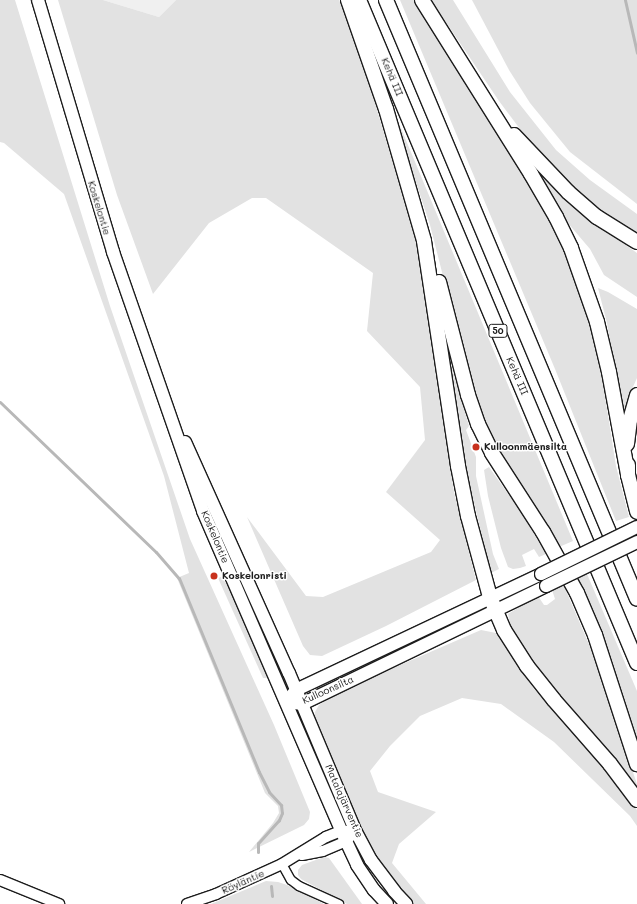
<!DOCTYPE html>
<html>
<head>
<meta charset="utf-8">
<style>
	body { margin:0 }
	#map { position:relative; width:637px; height:904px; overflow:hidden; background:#fff; font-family:Mali,sans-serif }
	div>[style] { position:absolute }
	.built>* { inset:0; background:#f0f0f0 }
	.green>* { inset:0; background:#e2e2e2 }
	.stream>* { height:3px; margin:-1.5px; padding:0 1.5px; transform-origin:1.5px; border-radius:1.5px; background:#b8b8b8 }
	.roads { filter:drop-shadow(1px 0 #1c1c1c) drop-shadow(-1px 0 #1c1c1c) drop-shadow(0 1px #1c1c1c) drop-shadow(0 -1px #1c1c1c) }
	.minor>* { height:8px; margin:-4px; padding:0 4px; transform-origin:4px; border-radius:4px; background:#fff }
	.tertiary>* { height:10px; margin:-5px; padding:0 5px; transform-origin:5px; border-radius:5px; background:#fff }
	.secondary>* { height:12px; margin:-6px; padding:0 6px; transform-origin:6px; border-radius:6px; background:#fff }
	.trunk>* { height:14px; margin:-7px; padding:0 7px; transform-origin:7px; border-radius:7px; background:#fff }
	.bridges { filter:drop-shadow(1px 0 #1c1c1c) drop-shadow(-1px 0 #1c1c1c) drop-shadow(0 1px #1c1c1c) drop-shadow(0 -1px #1c1c1c) }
	.secondary-bridge>* { height:12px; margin:-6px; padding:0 6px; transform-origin:6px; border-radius:6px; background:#fff }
	.dots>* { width:11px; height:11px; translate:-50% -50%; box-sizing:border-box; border:2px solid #fff; border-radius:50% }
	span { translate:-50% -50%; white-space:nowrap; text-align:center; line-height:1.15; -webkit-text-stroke:3px #fff; paint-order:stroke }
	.shield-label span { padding:1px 3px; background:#fff; border:1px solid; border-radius:3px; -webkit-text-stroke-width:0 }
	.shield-label { font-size:9px; color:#1c1c1c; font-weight:700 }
	.street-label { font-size:10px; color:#1c1c1c }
	.poi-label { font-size:10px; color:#1c1c1c; font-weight:700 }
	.left { translate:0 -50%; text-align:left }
</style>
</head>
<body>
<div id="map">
	<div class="built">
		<i style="clip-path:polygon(103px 0,176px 0,159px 17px)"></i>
	</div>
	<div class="green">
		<i style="clip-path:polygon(0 0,15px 0,110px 306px,190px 539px,274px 725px,310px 812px,309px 819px,304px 825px,249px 852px,273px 823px,279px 813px,278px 806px,265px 793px,177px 578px,189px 573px,164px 476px,64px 194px,4px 143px,0 142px)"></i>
		<i style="clip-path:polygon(58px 0,103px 0,159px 17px,176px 0,339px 0,360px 53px,411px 223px,420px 259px,454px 492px,476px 580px,386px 626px,322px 656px,310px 655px,303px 646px,247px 517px,306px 596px,323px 597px,431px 552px,440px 540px,386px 492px,425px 440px,420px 387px,367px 331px,373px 273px,266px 198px,252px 198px,209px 223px,153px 294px,117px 195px)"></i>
		<i style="clip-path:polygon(400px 0,414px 0,452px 63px,524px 174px,553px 227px,574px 271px,585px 305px,602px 377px,616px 466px,629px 517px,616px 521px,555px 369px)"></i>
		<i style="clip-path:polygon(431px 0,453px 0,510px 92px,556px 150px,590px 180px,637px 214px,637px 237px,593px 207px,535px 149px,499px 101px)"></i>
		<i style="clip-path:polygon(472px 0,637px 0,637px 204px,570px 152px,530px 103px,509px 70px)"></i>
		<i style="clip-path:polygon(388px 97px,573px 541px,559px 547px,489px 432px,470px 382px,430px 225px)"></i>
		<i style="clip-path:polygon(537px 170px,586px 217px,637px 253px,637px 297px,604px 275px,590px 249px,567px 222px)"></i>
		<i style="clip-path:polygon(598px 288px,608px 292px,637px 309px,637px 378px,628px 398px,625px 413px,622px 414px,607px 323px)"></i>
		<i style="clip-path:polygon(448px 354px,469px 426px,466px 430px,476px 457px,476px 476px,493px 554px,499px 569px,491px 573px,467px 474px,454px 407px)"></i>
		<i style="clip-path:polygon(489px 467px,519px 509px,546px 554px,539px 557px,534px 549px,522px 555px,526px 566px,520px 568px,513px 569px,508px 567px,501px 548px,488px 496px,484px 470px)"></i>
		<i style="clip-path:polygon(587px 574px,637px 691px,637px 750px,575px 579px)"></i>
		<i style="clip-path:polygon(221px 577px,233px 592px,269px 678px,263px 678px,218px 578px)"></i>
		<i style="clip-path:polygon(564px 586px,591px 649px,637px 784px,637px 789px,532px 665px,511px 629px,508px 614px,538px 596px,544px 605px,547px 605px,555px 599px,552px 590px)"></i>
		<i style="clip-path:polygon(481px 630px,496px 633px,534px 689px,604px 766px,637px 810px,637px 826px,630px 816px,554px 742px,501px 704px,462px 698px,420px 716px,390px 746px,370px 771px,378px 792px,436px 812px,399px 844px,392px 863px,426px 904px,411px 904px,382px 869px,362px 834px,314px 720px,315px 712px,319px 705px,338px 692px)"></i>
		<i style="clip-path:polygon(324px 857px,329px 858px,362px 904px,347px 904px,301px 879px,298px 875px,298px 870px,302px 865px)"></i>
		<i style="clip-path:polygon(266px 881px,278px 882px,287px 885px,324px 904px,211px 904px)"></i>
	</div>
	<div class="stream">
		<i style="left:625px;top:0;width:54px;rotate:77.2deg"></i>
		<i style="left:0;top:402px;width:216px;rotate:43.9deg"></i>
		<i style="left:156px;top:552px;width:35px;rotate:49deg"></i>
		<i style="left:179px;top:578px;width:210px;rotate:67.6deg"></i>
		<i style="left:259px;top:772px;width:22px;rotate:63deg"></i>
		<i style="left:269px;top:792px;width:18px;rotate:47deg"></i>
		<i style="left:281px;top:805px;width:8px;rotate:83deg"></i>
		<i style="left:282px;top:813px;width:8px;rotate:113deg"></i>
		<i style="left:279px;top:820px;width:31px;rotate:132deg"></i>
		<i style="left:258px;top:843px;width:9px;rotate:90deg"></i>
		<i style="left:271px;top:886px;width:10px;rotate:84deg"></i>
	</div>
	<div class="roads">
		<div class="minor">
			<i style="left:282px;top:864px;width:18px;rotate:61deg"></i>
			<i style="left:291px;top:880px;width:10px;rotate:37deg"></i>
			<i style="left:299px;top:886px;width:44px;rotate:24.2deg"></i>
		</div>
		<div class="tertiary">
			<i style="left:302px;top:855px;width:21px;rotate:-11deg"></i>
			<i style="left:323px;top:851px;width:25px;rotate:-23deg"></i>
			<i style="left:346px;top:841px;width:7px;rotate:-45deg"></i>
			<i style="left:0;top:880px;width:64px;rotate:22.1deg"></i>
			<i style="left:187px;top:904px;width:31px;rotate:-19deg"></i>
			<i style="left:216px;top:894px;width:72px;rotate:-24.4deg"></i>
			<i style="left:282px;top:864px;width:52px;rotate:-31.5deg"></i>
			<i style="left:326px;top:837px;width:16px;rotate:-22deg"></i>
			<i style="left:341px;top:831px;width:7px"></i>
		</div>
		<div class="secondary">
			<i style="left:38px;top:0;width:263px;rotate:73.4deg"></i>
			<i style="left:113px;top:252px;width:274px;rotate:70.8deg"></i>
			<i style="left:203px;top:511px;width:360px;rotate:66.6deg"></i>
			<i style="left:346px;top:841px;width:26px;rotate:65deg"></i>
			<i style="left:357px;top:865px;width:30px;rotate:56deg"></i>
			<i style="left:374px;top:890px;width:19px;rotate:47deg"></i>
			<i style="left:185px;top:442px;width:253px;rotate:65.8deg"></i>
			<i style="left:289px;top:673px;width:173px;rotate:67.2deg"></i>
			<i style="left:356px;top:832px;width:32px;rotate:62deg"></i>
			<i style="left:371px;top:860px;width:39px;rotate:53deg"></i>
			<i style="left:394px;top:891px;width:18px;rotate:47deg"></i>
			<i style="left:291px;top:696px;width:8px;rotate:-50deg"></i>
			<i style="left:296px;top:690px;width:271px;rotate:-25.3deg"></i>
			<i style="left:295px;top:703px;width:7px;rotate:8deg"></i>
			<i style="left:302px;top:704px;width:271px;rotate:-25.8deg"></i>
		</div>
		<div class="trunk">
			<i style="left:348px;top:0;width:115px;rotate:70.8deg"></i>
			<i style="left:386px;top:109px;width:137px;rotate:73.9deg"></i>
			<i style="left:424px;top:241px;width:228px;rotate:81.4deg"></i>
			<i style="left:458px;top:466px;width:51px;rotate:78.7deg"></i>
			<i style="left:468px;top:516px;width:84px;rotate:74.8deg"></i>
			<i style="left:490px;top:597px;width:36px;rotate:67deg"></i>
			<i style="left:504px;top:630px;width:43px;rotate:57.4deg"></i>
			<i style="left:527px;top:666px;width:43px;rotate:51.5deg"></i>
			<i style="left:554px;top:700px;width:85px;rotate:48.8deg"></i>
			<i style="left:610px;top:764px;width:45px;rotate:53.1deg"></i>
			<i style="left:359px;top:0;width:719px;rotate:67.25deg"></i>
			<i style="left:386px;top:0;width:649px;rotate:67.26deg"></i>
			<i style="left:422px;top:0;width:205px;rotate:57.9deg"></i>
			<i style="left:531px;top:174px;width:50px;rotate:59.8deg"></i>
			<i style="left:556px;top:217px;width:34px;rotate:64deg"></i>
			<i style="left:571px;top:248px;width:78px;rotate:70.6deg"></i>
			<i style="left:597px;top:322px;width:51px;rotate:76.5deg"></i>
			<i style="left:609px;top:372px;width:105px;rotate:79.5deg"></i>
			<i style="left:514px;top:135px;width:79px;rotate:46.5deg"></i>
			<i style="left:568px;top:192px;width:38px;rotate:41deg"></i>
			<i style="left:597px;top:217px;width:47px;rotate:32deg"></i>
			<i style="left:439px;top:282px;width:117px;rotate:75.6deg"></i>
			<i style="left:468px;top:395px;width:31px;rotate:71deg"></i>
			<i style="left:478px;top:424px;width:32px;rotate:64deg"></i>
			<i style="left:492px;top:453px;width:94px;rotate:57.2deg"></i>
			<i style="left:543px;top:532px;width:70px;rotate:60.9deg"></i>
			<i style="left:577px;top:593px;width:46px;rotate:66.8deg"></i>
			<i style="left:595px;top:635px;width:136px;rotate:72deg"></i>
			<i style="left:627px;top:444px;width:24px;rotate:-83deg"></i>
			<i style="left:630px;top:420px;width:26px;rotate:-74deg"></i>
			<i style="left:628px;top:465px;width:10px;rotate:90deg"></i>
			<i style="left:628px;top:475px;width:38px;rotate:76deg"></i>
		</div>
	</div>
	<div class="bridges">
		<div class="secondary-bridge">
			<i style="left:541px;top:574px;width:107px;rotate:-26.1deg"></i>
			<i style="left:546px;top:586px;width:101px;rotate:-25.8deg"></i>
		</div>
	</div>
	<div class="dots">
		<i style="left:476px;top:447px;background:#c8321e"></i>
		<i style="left:214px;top:576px;background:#c8321e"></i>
	</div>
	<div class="shield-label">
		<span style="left:498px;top:331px">50</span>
	</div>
	<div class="street-label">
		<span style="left:392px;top:77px;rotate:67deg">Kehä III</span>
		<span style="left:99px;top:208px;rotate:73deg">Koskelontie</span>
		<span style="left:517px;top:376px;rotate:67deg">Kehä III</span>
		<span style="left:215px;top:537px;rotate:67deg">Koskelontie</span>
		<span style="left:328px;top:690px;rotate:-24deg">Kulloonsilta</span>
		<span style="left:344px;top:801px;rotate:66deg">Matalajärventie</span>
		<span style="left:243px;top:882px;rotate:-24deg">Röyläntie</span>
	</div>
	<div class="poi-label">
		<span class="left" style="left:484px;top:447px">Kulloonmäensilta</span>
		<span class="left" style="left:222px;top:576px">Koskelonristi</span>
	</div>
</div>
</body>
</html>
